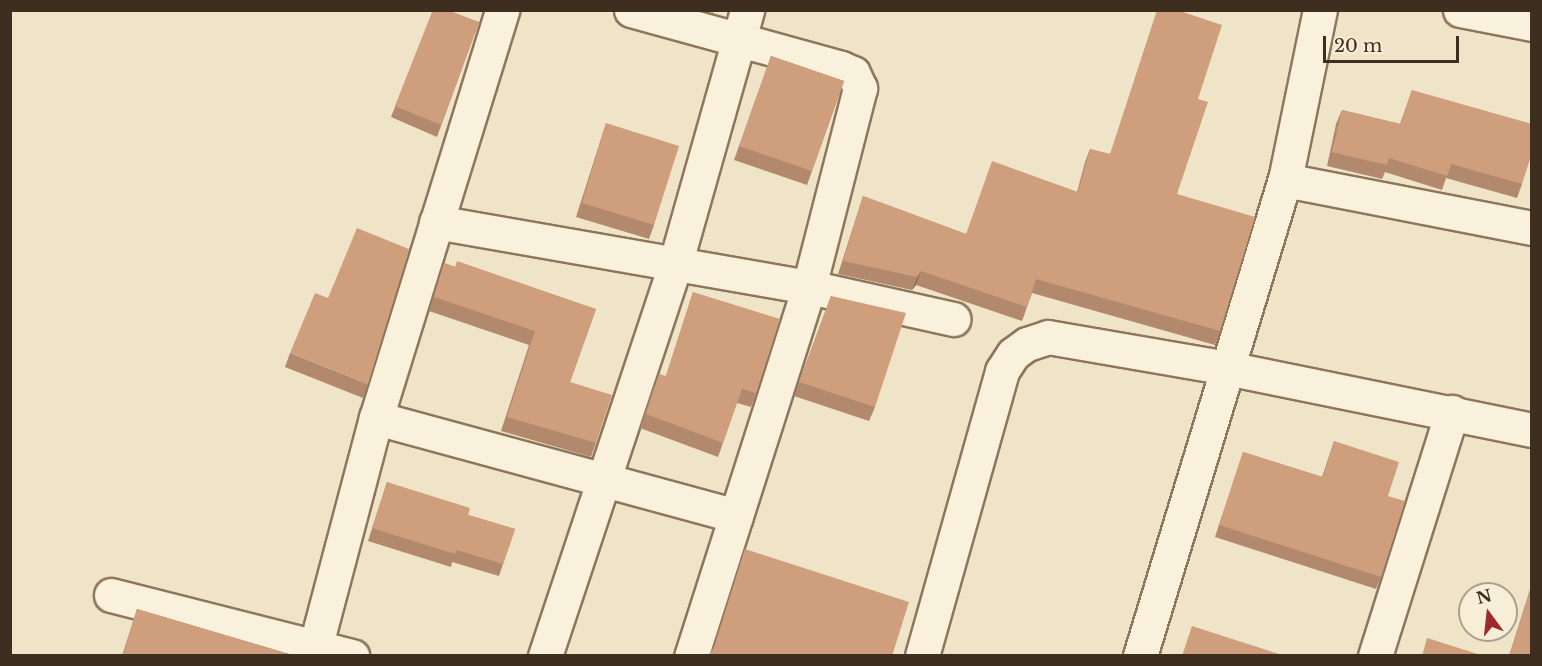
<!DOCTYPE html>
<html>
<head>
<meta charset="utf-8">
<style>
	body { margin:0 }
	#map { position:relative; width:1542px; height:666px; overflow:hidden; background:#f0e4c8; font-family:"Libre Baskerville",serif }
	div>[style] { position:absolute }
	.roads { filter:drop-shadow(2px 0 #8d765c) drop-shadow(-2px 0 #8d765c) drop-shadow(0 2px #8d765c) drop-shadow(0 -2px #8d765c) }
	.minor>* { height:33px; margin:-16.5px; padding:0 16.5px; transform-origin:16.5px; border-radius:16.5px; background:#faf1dc }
	.wall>* { inset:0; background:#b2896c }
	.shaded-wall>* { inset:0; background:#916f58 }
	.building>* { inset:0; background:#cf9f7d }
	span { translate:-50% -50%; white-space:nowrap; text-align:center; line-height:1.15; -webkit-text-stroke:4.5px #f7eed8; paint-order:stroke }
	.frame { position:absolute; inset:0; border:12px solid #3d2e20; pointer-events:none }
	.north { position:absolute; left:1458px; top:582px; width:60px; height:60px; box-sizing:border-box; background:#f7eed8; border:2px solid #ada18e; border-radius:50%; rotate:345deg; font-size:16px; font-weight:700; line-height:24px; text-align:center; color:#3d2e20 }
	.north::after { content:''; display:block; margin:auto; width:21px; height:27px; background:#9e2a2b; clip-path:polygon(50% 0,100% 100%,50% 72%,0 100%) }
	.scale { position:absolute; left:1323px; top:36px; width:136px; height:27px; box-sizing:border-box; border:3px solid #3d2e20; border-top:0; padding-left:8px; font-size:18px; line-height:21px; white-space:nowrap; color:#3d2e20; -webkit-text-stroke:4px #f7eed8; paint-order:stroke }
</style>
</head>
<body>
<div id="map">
	<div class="roads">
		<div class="minor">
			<i style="left:631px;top:10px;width:218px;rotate:15.4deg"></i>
			<i style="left:841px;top:68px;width:13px;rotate:23deg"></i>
			<i style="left:853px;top:73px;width:17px;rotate:65deg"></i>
			<i style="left:860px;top:88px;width:205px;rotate:104.4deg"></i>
			<i style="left:809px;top:287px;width:387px;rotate:107.7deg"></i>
			<i style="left:1460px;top:10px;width:73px;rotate:11deg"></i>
			<i style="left:1285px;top:180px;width:252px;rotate:11deg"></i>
			<i style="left:436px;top:222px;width:379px;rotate:9.9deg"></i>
			<i style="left:809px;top:287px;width:148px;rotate:12.5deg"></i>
			<i style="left:376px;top:418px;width:373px;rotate:15.2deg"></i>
			<i style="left:111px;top:595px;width:249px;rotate:14.2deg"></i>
			<i style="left:313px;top:656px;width:246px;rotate:-75.2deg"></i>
			<i style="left:376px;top:418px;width:427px;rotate:-72.8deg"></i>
			<i style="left:545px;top:656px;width:412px;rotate:-71.6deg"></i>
			<i style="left:675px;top:265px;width:265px;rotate:-74.2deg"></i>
			<i style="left:922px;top:656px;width:296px;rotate:-74.3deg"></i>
			<i style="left:1002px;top:371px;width:20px;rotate:-57deg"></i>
			<i style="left:1013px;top:354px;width:17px;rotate:-36deg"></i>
			<i style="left:1027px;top:344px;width:22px;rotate:-18deg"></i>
			<i style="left:1048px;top:337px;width:182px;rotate:9.8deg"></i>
			<i style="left:1227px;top:368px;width:311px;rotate:11.5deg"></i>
			<i style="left:1140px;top:656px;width:498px;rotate:-73.1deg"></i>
			<i style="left:1285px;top:180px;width:174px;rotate:-78.4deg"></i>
			<i style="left:1375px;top:656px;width:256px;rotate:-72.5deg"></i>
		</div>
	</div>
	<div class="wall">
		<i style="clip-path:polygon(433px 10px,479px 22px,437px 137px,391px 117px)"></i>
		<i style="clip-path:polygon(704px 10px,714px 10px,713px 13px)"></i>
		<i style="clip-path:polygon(771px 56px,844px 81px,807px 185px,734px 160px)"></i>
		<i style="clip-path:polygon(1412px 90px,1522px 184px,1517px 198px,1446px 178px,1442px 190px,1385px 172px,1382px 179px,1327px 166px,1336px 124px,1342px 110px,1400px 124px)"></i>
		<i style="clip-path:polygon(1198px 99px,1177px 194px,1220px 331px,1215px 345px,1032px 293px,1022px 321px,916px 285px,912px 290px,838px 274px,863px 196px,966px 234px,1077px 192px,1085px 162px,1090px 149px,1109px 154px)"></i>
		<i style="clip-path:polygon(606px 123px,654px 225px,649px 239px,576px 217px)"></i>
		<i style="clip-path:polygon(444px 263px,455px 267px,596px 309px,570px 382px,596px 443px,591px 457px,501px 431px,529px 345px,429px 311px)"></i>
		<i style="clip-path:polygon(693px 292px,756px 393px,751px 407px,737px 403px,718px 457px,640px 428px,654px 387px,666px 376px)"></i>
		<i style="clip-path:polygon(831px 296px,875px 407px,869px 421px,794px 396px)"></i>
		<i style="clip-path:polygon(290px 353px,368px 384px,363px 398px,285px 367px)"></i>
		<i style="clip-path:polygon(1334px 441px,1388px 496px,1381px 577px,1376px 589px,1215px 537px,1243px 452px,1322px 477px)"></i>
		<i style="clip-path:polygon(387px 482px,468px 515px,515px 529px,499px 576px,452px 562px,451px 567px,368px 541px)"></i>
		<i style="clip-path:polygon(745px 549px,892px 656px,713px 649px)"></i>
		<i style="clip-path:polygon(1532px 583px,1532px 656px,1509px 656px)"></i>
		<i style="clip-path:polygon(137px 609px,296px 656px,122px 656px)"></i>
	</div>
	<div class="shaded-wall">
		<i style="clip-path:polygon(921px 271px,916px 285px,912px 290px,917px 277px)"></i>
	</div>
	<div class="building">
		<i style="clip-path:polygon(433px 10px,448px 10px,479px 22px,441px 125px,395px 106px)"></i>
		<i style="clip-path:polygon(1157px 10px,1177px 10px,1222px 25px,1198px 99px,1208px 102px,1177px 194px,1255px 217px,1220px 331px,1036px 279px,1027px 307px,921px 271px,917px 277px,843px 261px,863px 196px,966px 234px,992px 161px,1078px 192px,1090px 149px,1110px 154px)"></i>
		<i style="clip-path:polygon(771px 56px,844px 81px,812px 171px,739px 146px)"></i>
		<i style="clip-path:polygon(1412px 90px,1532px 124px,1532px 153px,1522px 184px,1451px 164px,1447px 176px,1389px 158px,1387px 165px,1332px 152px,1342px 110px,1401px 124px)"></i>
		<i style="clip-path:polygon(606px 123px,679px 146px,654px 225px,582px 203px)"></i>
		<i style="clip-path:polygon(357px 228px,409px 249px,368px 384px,290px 353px,315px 293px,328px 298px)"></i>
		<i style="clip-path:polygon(457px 261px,596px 309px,570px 382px,612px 395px,596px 443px,507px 417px,535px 331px,434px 297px,444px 263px,455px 267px)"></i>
		<i style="clip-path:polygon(693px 292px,780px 319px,756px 393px,742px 389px,723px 443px,646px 414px,659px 374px,666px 376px)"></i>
		<i style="clip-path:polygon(831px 296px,906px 313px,875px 407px,799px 382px)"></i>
		<i style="clip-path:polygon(1334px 441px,1399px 462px,1388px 496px,1405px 501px,1381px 577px,1219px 525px,1243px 452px,1323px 477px)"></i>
		<i style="clip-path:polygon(387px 482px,470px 508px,468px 515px,515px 529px,503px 564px,457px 550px,455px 554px,372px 528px)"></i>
		<i style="clip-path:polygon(745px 549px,909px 602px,892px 656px,707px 656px,714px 648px)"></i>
		<i style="clip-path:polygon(1532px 586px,1532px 656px,1509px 656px)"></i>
		<i style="clip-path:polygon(137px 609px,296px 656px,123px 656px)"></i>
		<i style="clip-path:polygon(1192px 626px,1282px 655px,1282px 656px,1182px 656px)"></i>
		<i style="clip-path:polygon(1427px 638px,1484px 656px,1422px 656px)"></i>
	</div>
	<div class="frame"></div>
	<div class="north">N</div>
	<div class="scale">20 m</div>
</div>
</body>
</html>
